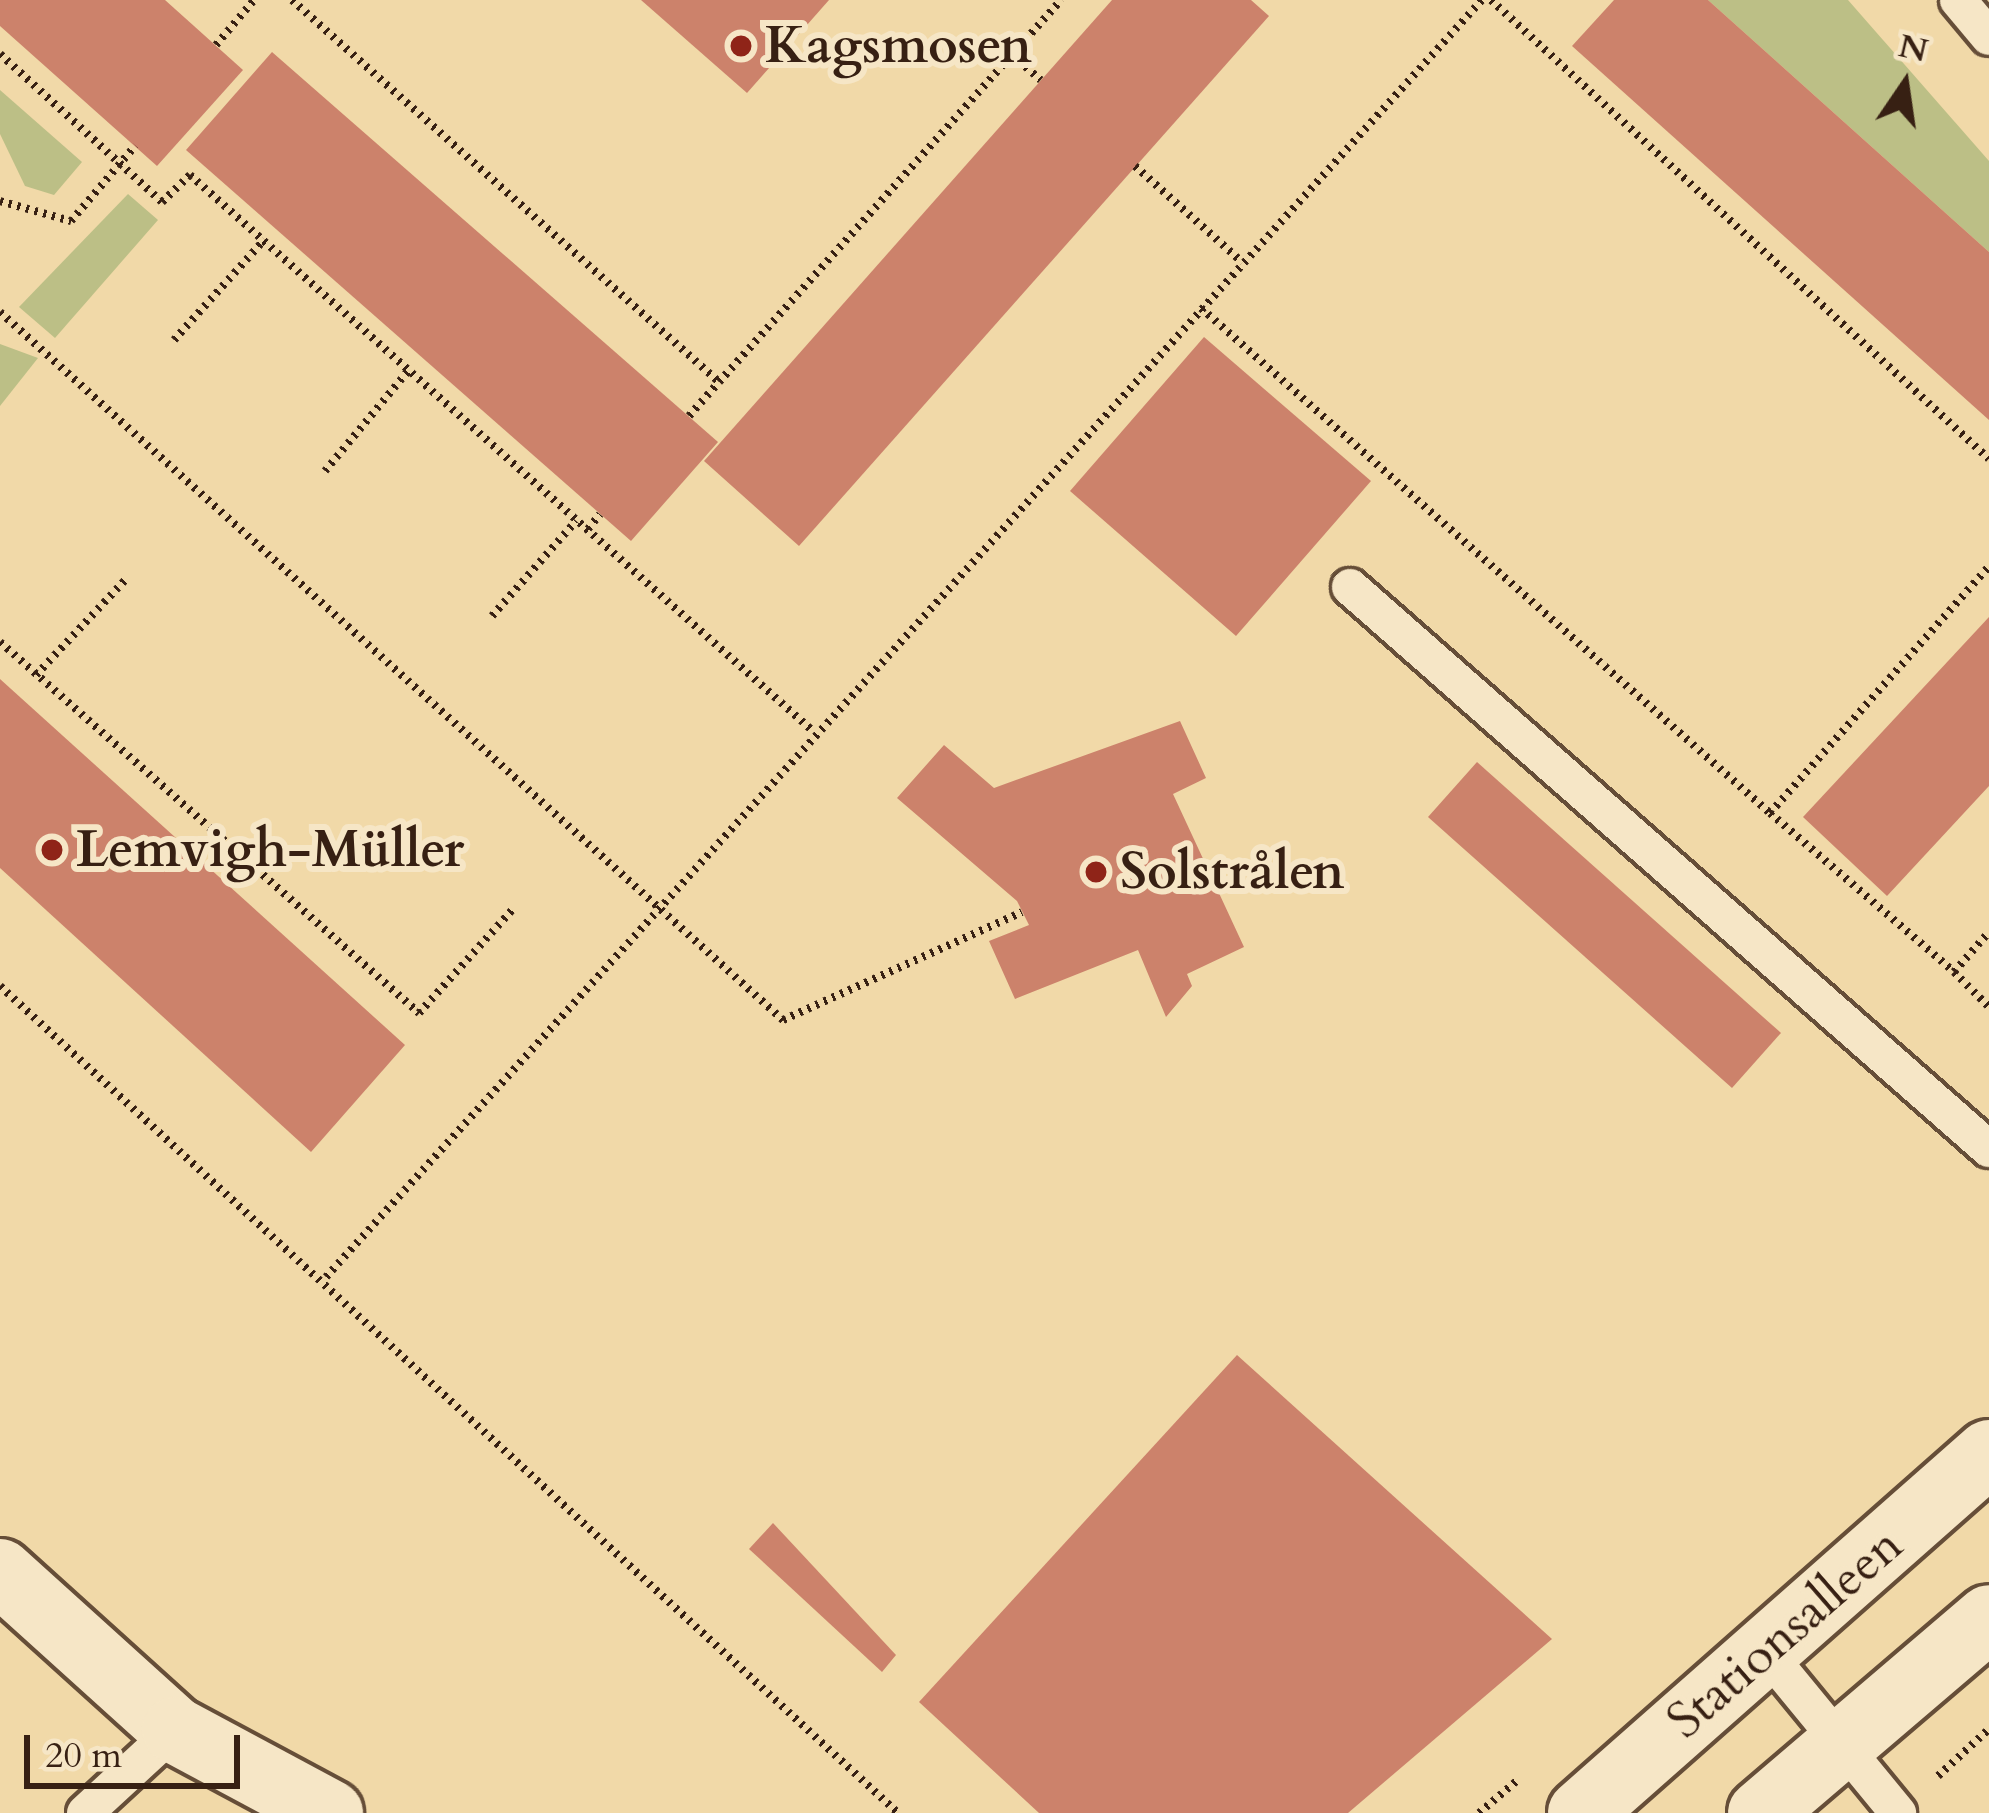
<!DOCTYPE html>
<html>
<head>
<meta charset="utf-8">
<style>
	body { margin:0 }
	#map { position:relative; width:1989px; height:1813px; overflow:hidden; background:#f1d9a8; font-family:Cardo,serif }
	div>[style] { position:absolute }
	.green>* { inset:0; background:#bcbf86 }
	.building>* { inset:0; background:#cc826b }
	.path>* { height:8px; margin-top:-4px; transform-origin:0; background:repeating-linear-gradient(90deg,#372013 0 3px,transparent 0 9px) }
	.roads { filter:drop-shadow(3px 0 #664e38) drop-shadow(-3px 0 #664e38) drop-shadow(0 3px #664e38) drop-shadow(0 -3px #664e38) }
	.service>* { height:36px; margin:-18px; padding:0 18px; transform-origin:18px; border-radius:18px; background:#f6e6c6 }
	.tertiary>* { height:66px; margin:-33px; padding:0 33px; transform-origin:33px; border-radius:33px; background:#f6e6c6 }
	.dots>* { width:33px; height:33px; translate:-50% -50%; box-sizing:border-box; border:6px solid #f6e6c6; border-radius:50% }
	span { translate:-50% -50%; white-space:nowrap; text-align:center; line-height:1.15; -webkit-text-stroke:12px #f6e6c6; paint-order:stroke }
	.poi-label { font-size:51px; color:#372013; font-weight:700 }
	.left { translate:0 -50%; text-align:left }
	.street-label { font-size:51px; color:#372013 }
	.north { position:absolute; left:1845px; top:24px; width:120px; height:120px; -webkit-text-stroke:9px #f6e6c6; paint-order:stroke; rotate:13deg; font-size:33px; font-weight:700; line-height:48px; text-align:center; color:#372013 }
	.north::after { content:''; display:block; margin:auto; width:42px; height:54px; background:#372013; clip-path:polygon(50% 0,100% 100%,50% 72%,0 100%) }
	.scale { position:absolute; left:24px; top:1735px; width:216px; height:54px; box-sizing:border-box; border:6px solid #372013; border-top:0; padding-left:15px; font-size:36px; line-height:42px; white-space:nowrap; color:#372013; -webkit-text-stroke:9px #f6e6c6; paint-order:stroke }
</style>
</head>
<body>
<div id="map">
	<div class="green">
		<i style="clip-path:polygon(1708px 0,1848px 0,1989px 161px,1989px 252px)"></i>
		<i style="clip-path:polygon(0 90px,82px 162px,54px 195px,25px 186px,0 134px)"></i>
		<i style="clip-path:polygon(128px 194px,158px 220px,55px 338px,19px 307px)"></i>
		<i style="clip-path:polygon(0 344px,38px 358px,0 406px)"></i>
	</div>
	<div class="building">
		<i style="clip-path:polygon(0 0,165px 0,243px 70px,157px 166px,0 26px)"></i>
		<i style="clip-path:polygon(641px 0,829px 0,747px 93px)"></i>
		<i style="clip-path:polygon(1112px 0,1251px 0,1269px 16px,799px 546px,704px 461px)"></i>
		<i style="clip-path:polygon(1614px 0,1708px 0,1989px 252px,1989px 420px,1572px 46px)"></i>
		<i style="clip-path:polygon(272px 52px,718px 442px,631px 541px,186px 150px)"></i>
		<i style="clip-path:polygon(1204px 337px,1371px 481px,1236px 636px,1070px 491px)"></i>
		<i style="clip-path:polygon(1989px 617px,1989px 786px,1887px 896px,1803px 817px)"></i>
		<i style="clip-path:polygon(0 679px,405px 1045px,311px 1152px,0 868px)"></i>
		<i style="clip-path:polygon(1180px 721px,1206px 778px,1173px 794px,1244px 947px,1187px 974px,1192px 986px,1166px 1017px,1138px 950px,1015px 999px,989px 941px,1029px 925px,1017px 901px,897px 798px,944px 745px,994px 788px)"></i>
		<i style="clip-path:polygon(1477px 762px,1781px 1033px,1732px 1088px,1428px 817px)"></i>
		<i style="clip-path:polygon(1237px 1355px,1552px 1639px,1348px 1813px,1039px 1813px,919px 1702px)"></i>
		<i style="clip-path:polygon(773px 1523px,896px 1655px,882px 1672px,749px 1549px)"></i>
	</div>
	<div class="path">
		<i style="left:292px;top:0;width:573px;rotate:41.82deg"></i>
		<i style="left:719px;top:382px;width:513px;rotate:-48.16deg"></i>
		<i style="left:1491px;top:0;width:677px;rotate:42.67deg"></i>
		<i style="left:216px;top:45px;width:59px;rotate:-49.8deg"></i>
		<i style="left:0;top:54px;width:219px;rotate:42.4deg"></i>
		<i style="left:162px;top:202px;width:39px;rotate:-44deg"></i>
		<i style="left:190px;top:175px;width:836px;rotate:41.75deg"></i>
		<i style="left:1012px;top:55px;width:38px;rotate:41deg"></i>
		<i style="left:1135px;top:166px;width:144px;rotate:41.9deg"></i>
		<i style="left:0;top:201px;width:74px;rotate:15.7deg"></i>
		<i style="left:71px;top:221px;width:99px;rotate:-49.5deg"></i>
		<i style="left:1201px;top:308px;width:761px;rotate:41.59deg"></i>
		<i style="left:1770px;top:813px;width:330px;rotate:-48.4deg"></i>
		<i style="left:0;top:312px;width:1056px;rotate:42.12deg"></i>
		<i style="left:783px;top:1020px;width:262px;rotate:-24.3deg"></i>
		<i style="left:174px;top:340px;width:135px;rotate:-48deg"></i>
		<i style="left:689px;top:416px;width:45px;rotate:-48.6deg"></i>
		<i style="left:325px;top:471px;width:131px;rotate:-50.3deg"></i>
		<i style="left:588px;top:529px;width:19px;rotate:-51deg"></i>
		<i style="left:492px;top:616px;width:127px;rotate:-48.5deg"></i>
		<i style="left:0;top:642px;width:560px;rotate:41.52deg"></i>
		<i style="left:419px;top:1013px;width:139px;rotate:-47.9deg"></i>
		<i style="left:36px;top:675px;width:134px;rotate:-46.8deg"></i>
		<i style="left:1770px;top:813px;width:243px;rotate:40.8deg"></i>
		<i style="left:1954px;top:972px;width:53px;rotate:-48.8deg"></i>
		<i style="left:1954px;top:972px;width:49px;rotate:45deg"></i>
		<i style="left:0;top:986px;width:1221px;rotate:42.64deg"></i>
		<i style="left:326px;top:1277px;width:1723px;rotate:-47.85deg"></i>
		<i style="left:1938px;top:1776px;width:69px;rotate:-42.7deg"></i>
		<i style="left:1479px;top:1813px;width:52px;rotate:-40.4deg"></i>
	</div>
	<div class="roads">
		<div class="service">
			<i style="left:1958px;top:0;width:48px;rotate:50deg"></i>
			<i style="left:1350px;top:587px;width:851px;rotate:41.33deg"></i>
			<i style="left:1765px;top:1651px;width:210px;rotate:50.6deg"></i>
			<i style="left:85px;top:1813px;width:122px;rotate:-42.7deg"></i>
		</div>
		<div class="tertiary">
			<i style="left:0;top:1572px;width:236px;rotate:42.1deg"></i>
			<i style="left:175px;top:1730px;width:176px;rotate:28.2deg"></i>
			<i style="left:1581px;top:1813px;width:544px;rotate:-41.42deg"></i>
			<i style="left:1761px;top:1813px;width:300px;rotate:-40.5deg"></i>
		</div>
	</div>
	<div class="dots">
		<i style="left:741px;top:46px;background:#8f2418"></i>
		<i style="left:52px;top:850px;background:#8f2418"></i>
		<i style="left:1096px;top:872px;background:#8f2418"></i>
	</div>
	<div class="poi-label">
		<span class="left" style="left:765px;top:46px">Kagsmosen</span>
		<span class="left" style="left:76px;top:850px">Lemvigh-Müller</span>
		<span class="left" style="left:1120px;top:872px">Solstrålen</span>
	</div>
	<div class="street-label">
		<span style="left:1785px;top:1633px;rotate:-41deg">Stationsalleen</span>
	</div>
	<div class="north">N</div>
	<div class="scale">20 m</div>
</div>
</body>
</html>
